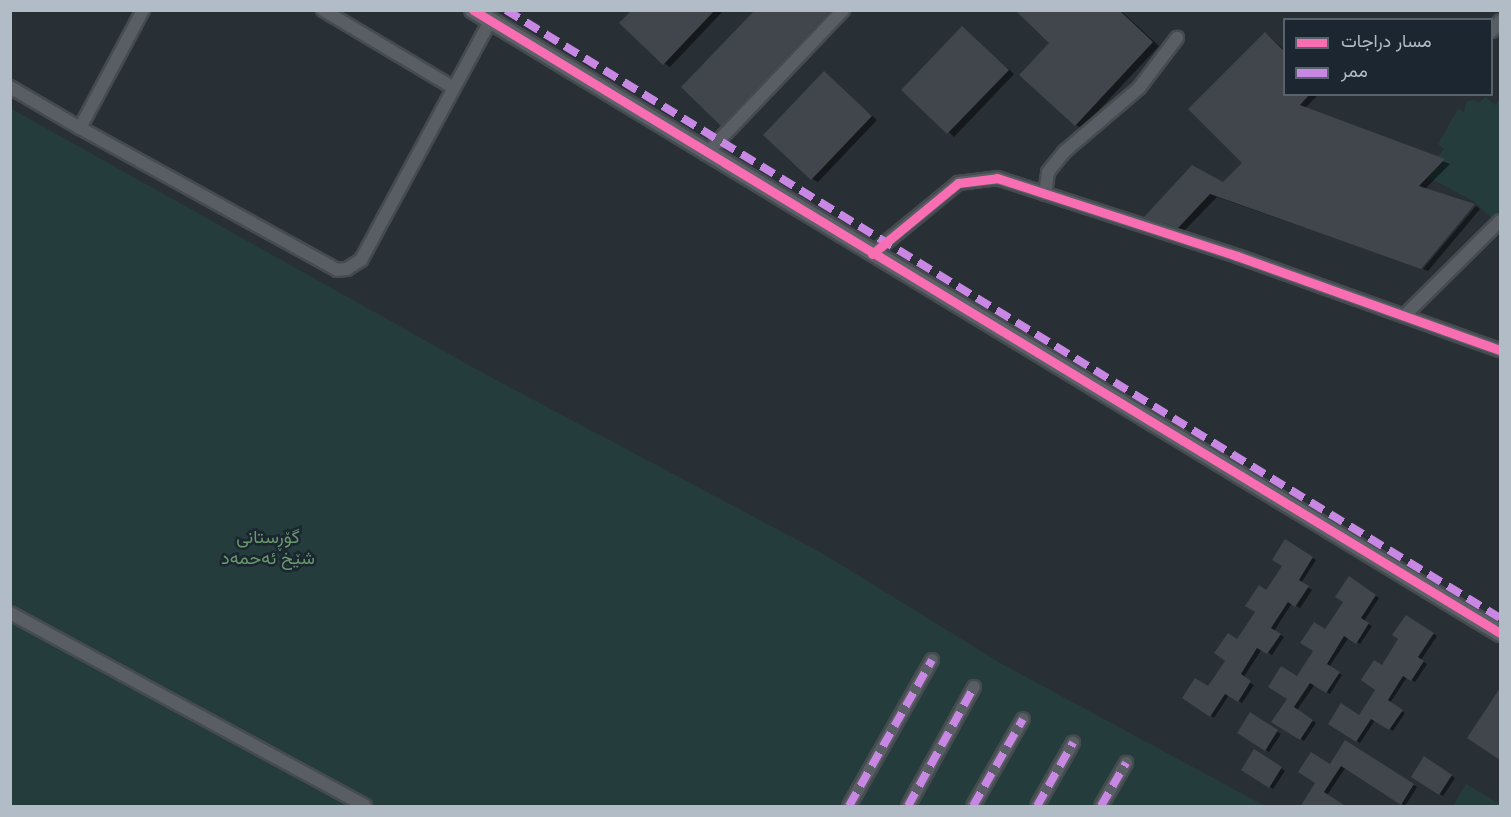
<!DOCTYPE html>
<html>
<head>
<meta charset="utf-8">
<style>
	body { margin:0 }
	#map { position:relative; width:1511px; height:817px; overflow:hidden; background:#282f35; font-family:Mulish,Vazirmatn,sans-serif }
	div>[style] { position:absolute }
	.green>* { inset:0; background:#253c3c }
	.shadow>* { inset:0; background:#0007 }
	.building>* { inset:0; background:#40464c }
	.roads { filter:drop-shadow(2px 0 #464b50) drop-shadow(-2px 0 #464b50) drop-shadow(0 2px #464b50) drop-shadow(0 -2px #464b50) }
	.street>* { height:12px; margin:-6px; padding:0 6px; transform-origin:6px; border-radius:6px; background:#585e63 }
	.secondary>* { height:16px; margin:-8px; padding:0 8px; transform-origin:8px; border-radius:8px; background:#5c6168 }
	.quiet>* { height:8px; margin-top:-4px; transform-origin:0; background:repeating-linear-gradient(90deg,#c787e3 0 15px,transparent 0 23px) }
	.cycleway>* { height:9px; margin:-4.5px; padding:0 4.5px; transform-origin:4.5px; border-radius:4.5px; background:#f96db3 }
	span { translate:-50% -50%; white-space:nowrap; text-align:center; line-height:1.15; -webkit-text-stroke:5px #1b2630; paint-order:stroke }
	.park-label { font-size:18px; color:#68986d }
	.frame { position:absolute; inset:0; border:12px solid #b1bcc7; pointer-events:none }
	.legend { position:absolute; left:1283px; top:18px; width:210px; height:78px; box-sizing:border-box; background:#1b2630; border:2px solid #57626c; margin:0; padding:8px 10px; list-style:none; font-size:18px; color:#b1bcc7 }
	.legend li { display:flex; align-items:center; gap:12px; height:30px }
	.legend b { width:30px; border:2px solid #57626c }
</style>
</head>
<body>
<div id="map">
	<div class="green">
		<i style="clip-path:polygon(1486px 97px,1495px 105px,1500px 99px,1500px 226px,1475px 202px,1422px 174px,1444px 149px,1438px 144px,1458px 109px,1464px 112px,1466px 102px,1474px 100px,1479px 103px)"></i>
		<i style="clip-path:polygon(10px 108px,485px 374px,822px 553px,1002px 664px,1265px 806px,11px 806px)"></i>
		<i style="clip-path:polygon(1466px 784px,1500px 804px,1500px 806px,1453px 806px)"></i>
	</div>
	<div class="shadow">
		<i style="clip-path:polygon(634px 10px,724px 10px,670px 67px,664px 63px)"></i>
		<i style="clip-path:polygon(757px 10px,842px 10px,728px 128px,683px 87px)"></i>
		<i style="clip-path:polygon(1017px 10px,1120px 10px,1159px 46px,1082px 128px,1076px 125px,1051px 43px)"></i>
		<i style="clip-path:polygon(962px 28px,1014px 74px,954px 137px,903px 90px)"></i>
		<i style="clip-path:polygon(1266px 33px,1284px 50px,1284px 94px,1319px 94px,1305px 108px,1450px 164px,1425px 189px,1420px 268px,1217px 197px,1184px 231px,1146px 217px,1224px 183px,1244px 163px)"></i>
		<i style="clip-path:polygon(824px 73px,877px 120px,818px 182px,812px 179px)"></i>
		<i style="clip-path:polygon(1476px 206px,1480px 209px,1428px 271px,1423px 269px)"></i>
		<i style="clip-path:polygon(1286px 541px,1316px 560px,1301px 583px,1312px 590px,1300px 608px,1292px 603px,1274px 631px,1284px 637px,1272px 655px,1262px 649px,1243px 678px,1254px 685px,1242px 703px,1229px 695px,1214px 718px,1184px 698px,1209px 688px,1284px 566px)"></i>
		<i style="clip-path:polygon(1349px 578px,1379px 598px,1364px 621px,1372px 626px,1360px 644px,1349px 637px,1329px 667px,1342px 675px,1330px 694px,1315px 684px,1297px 710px,1316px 723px,1304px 741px,1274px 722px,1345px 602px)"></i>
		<i style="clip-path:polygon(1406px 617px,1437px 636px,1421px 660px,1427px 664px,1415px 682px,1407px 677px,1390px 703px,1405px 713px,1393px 731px,1375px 720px,1360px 743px,1330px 723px,1360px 717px,1377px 690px,1382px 667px,1400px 639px)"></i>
		<i style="clip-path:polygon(1500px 691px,1500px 758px,1469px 738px)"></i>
		<i style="clip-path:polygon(1251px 714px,1281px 734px,1269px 752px,1239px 733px)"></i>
		<i style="clip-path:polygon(1346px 742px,1417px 787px,1405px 806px,1346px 767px,1327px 795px,1304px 806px)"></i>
		<i style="clip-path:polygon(1255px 751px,1285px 771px,1273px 789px,1243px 770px)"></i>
		<i style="clip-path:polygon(1425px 758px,1455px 778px,1443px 796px,1413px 777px)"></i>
	</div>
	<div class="building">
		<i style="clip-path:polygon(632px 10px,715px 10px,663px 65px,619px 23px)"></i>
		<i style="clip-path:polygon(755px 10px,831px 10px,721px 126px,681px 87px)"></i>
		<i style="clip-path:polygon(1015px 10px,1119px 10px,1153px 42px,1075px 126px,1019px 75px,1049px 43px)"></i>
		<i style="clip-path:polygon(962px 26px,1009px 70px,947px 134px,901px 90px)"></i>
		<i style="clip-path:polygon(1265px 32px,1284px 51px,1284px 94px,1310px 94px,1300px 105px,1445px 159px,1419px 186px,1475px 204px,1421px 269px,1210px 194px,1178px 228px,1144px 217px,1192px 165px,1223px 182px,1242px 163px,1188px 109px)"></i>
		<i style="clip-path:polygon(824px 71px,872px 116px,811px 180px,763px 135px)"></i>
		<i style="clip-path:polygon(1285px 539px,1313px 557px,1299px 580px,1309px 586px,1295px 607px,1288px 602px,1271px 628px,1281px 634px,1267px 654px,1257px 648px,1241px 674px,1251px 681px,1238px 702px,1225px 694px,1210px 717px,1182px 698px,1195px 678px,1208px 686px,1225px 661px,1214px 653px,1228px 633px,1237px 639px,1255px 612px,1245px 606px,1259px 585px,1266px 590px,1282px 566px,1272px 560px)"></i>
		<i style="clip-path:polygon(1349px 576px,1376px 595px,1361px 618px,1369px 623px,1356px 644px,1344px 636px,1327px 664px,1340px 672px,1326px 693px,1310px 683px,1294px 707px,1313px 720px,1300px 740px,1271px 722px,1287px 699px,1268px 687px,1281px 666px,1297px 676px,1313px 651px,1300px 643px,1314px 622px,1325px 629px,1343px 602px,1335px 597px)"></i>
		<i style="clip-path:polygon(1406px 615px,1434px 633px,1418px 657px,1424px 661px,1411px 681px,1403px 676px,1388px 700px,1403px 710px,1389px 730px,1371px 719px,1356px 742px,1328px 724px,1341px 703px,1359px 715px,1375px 690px,1361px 680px,1374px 660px,1382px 665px,1398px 639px,1392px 635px)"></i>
		<i style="clip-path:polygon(1500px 688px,1500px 760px,1467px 738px)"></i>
		<i style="clip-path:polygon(1250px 712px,1278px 730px,1265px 751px,1237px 733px)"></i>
		<i style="clip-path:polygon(1345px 740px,1414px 784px,1401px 805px,1341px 766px,1324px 792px,1347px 807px,1300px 807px,1315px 783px,1298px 772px,1311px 752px,1330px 764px)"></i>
		<i style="clip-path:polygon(1254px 749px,1282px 767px,1269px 788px,1241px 770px)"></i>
		<i style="clip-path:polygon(1424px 756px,1452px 775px,1439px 795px,1411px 777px)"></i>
	</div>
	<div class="roads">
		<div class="street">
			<i style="left:323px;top:10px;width:152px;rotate:30.8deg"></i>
			<i style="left:1492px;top:31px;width:13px;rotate:-51deg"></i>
			<i style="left:10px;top:87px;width:81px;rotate:30.4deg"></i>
			<i style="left:80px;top:128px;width:294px;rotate:28.9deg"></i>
			<i style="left:337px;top:270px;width:10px;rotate:-6deg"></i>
			<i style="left:347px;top:269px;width:17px;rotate:-33deg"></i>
			<i style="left:361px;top:260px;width:272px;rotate:-61.6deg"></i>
			<i style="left:80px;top:128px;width:134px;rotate:-61.9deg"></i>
			<i style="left:706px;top:154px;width:199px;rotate:-46.4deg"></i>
			<i style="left:1045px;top:194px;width:22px;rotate:-82deg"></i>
			<i style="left:1048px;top:172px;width:26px;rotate:-51deg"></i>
			<i style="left:1064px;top:152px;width:99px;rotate:-40.5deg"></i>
			<i style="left:1139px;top:88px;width:63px;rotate:-52.8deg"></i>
			<i style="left:872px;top:254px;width:112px;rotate:-39.5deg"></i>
			<i style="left:958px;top:183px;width:39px;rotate:-7deg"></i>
			<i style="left:997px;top:178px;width:252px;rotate:18deg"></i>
			<i style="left:1237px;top:256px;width:279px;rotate:19.7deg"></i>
			<i style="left:1404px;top:316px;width:135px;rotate:-44.7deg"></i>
			<i style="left:10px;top:613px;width:404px;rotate:28.5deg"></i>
			<i style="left:849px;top:806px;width:168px;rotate:-60.4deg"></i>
			<i style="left:908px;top:806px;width:136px;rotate:-61deg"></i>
			<i style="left:973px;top:806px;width:100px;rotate:-60.1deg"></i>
			<i style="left:1037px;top:806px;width:73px;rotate:-60.3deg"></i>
			<i style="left:1101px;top:806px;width:50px;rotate:-59.8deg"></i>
		</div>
		<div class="secondary">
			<i style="left:473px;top:10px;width:1201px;rotate:31.24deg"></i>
		</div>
	</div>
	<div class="quiet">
		<i style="left:506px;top:10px;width:1165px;rotate:31.45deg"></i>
		<i style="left:849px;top:806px;width:168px;rotate:-60.4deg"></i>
		<i style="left:908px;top:806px;width:136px;rotate:-61deg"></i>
		<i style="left:973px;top:806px;width:100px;rotate:-60.1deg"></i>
		<i style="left:1037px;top:806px;width:73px;rotate:-60.3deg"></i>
		<i style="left:1101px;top:806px;width:50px;rotate:-59.8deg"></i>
	</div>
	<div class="cycleway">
		<i style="left:473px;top:10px;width:1201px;rotate:31.24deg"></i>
		<i style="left:872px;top:254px;width:112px;rotate:-39.5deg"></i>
		<i style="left:958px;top:183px;width:39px;rotate:-7deg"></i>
		<i style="left:997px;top:178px;width:252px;rotate:18deg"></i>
		<i style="left:1237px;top:256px;width:279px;rotate:19.7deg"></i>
	</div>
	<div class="park-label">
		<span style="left:268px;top:548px">گۆڕستانی<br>شێخ ئەحمەد</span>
	</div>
	<div class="frame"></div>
	<ul class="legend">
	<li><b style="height:8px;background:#f96db3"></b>مسار دراجات</li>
	<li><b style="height:8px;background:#c787e3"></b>ممر</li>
	</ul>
</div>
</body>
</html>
